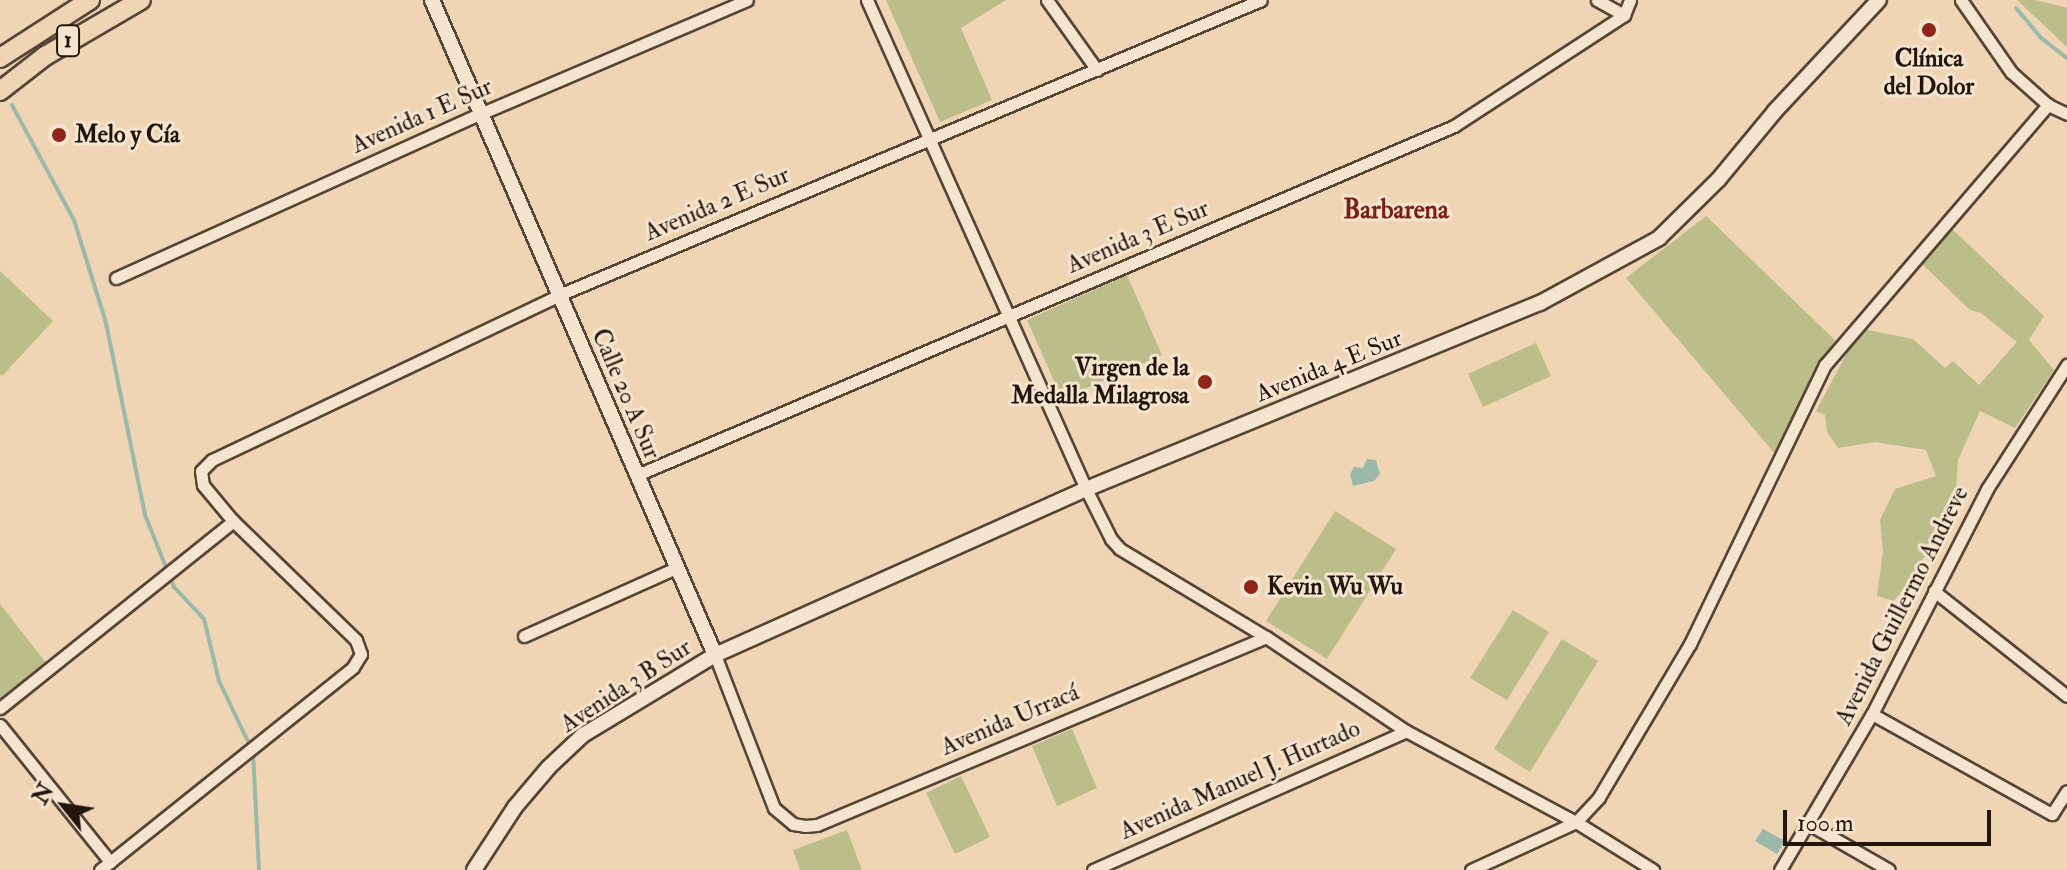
<!DOCTYPE html>
<html>
<head>
<meta charset="utf-8">
<style>
	body { margin:0 }
	#map { position:relative; width:2067px; height:870px; overflow:hidden; background:#efd5b3; font-family:"IM FELL Double Pica",serif }
	div>[style] { position:absolute }
	.green>* { inset:0; background:#bbbd8b }
	.water>* { inset:0; background:#9ab9a9 }
	.stream>* { height:4px; margin:-2px; padding:0 2px; transform-origin:2px; border-radius:2px; background:#9ab9a9 }
	.roads { filter:drop-shadow(2px 0 #554536) drop-shadow(-2px 0 #554536) drop-shadow(0 2px #554536) drop-shadow(0 -2px #554536) }
	.minor>* { height:11px; margin:-5.5px; padding:0 5.5px; transform-origin:5.5px; border-radius:5.5px; background:#f5e4ce }
	.tertiary>* { height:14px; margin:-7px; padding:0 7px; transform-origin:7px; border-radius:7px; background:#f5e4ce }
	.trunk>* { height:18px; margin:-9px; padding:0 9px; transform-origin:9px; border-radius:9px; background:#efd5b3 }
	.dots>* { width:22px; height:22px; translate:-50% -50%; box-sizing:border-box; border:4px solid #f5e4ce; border-radius:50% }
	span { translate:-50% -50%; white-space:nowrap; text-align:center; line-height:1.15; -webkit-text-stroke:6px #f5e4ce; paint-order:stroke }
	.shield-label span { padding:2px 6px; background:#f5e4ce; border:2px solid; border-radius:6px; -webkit-text-stroke-width:0 }
	.shield-label { font-size:22px; color:#22150d; font-weight:700 }
	.poi-label { font-size:24px; color:#22150d; font-weight:700 }
	.left { translate:0 -50%; text-align:left }
	.right { translate:-100% -50%; text-align:right }
	.street-label { font-size:24px; color:#22150d }
	.neighbourhood-label { font-size:26px; color:#7a1f14; font-weight:700 }
	.north { position:absolute; left:24px; top:766px; width:80px; height:80px; -webkit-text-stroke:6px #f5e4ce; paint-order:stroke; rotate:300deg; font-size:22px; font-weight:700; line-height:32px; text-align:center; color:#22150d }
	.north::after { content:''; display:block; margin:auto; width:28px; height:36px; background:#22150d; clip-path:polygon(50% 0,100% 100%,50% 72%,0 100%) }
	.scale { position:absolute; left:1783px; top:810px; width:208px; height:36px; box-sizing:border-box; border:4px solid #22150d; border-top:0; padding-left:10px; font-size:24px; line-height:28px; white-space:nowrap; color:#22150d; -webkit-text-stroke:6px #f5e4ce; paint-order:stroke }
</style>
</head>
<body>
<div id="map">
	<div class="green">
		<i style="clip-path:polygon(886px 0,1006px 0,961px 28px,992px 100px,940px 122px)"></i>
		<i style="clip-path:polygon(2017px 0,2036px 0,2067px 8px,2067px 47px)"></i>
		<i style="clip-path:polygon(1706px 216px,1838px 343px,1816px 368px,1776px 455px,1626px 278px)"></i>
		<i style="clip-path:polygon(1951px 228px,2044px 316px,2029px 340px,2054px 370px,2015px 428px,1980px 411px,1958px 460px,1955px 501px,1916px 572px,1894px 601px,1877px 596px,1883px 551px,1880px 520px,1895px 489px,1936px 476px,1926px 450px,1875px 442px,1838px 448px,1827px 432px,1825px 415px,1816px 411px,1857px 334px,1868px 330px,1913px 339px,1945px 368px,1953px 361px,1979px 385px,2017px 342px,1981px 313px,1970px 310px,1921px 263px)"></i>
		<i style="clip-path:polygon(0 271px,53px 321px,2px 376px,0 374px)"></i>
		<i style="clip-path:polygon(1127px 275px,1162px 355px,1062px 399px,1027px 320px)"></i>
		<i style="clip-path:polygon(1536px 343px,1551px 376px,1483px 407px,1468px 374px)"></i>
		<i style="clip-path:polygon(1335px 511px,1396px 549px,1327px 659px,1266px 621px)"></i>
		<i style="clip-path:polygon(0 604px,47px 664px,0 701px)"></i>
		<i style="clip-path:polygon(1513px 610px,1549px 632px,1507px 700px,1470px 678px)"></i>
		<i style="clip-path:polygon(1562px 639px,1598px 661px,1530px 772px,1494px 749px)"></i>
		<i style="clip-path:polygon(1072px 729px,1097px 788px,1057px 806px,1032px 746px)"></i>
		<i style="clip-path:polygon(961px 776px,990px 837px,955px 854px,926px 793px)"></i>
		<i style="clip-path:polygon(847px 830px,862px 870px,800px 870px,793px 850px)"></i>
	</div>
	<div class="water">
		<i style="clip-path:polygon(1367px 459px,1376px 460px,1380px 474px,1374px 481px,1353px 486px,1350px 474px,1354px 467px,1363px 468px)"></i>
		<i style="clip-path:polygon(1763px 829px,1785px 841px,1777px 854px,1755px 841px)"></i>
	</div>
	<div class="stream">
		<i style="left:2016px;top:8px;width:38px;rotate:50deg"></i>
		<i style="left:2040px;top:37px;width:34px;rotate:38deg"></i>
		<i style="left:12px;top:105px;width:131px;rotate:61.7deg"></i>
		<i style="left:74px;top:220px;width:108px;rotate:72.7deg"></i>
		<i style="left:106px;top:323px;width:196px;rotate:78.5deg"></i>
		<i style="left:145px;top:515px;width:78px;rotate:68.1deg"></i>
		<i style="left:174px;top:587px;width:44px;rotate:46.8deg"></i>
		<i style="left:204px;top:619px;width:64px;rotate:76.4deg"></i>
		<i style="left:219px;top:681px;width:79px;rotate:64.4deg"></i>
		<i style="left:253px;top:752px;width:118px;rotate:87.1deg"></i>
	</div>
	<div class="roads">
		<div class="minor">
			<i style="left:867px;top:0;width:536px;rotate:65.87deg"></i>
			<i style="left:1086px;top:489px;width:56px;rotate:63.4deg"></i>
			<i style="left:1111px;top:539px;width:13px;rotate:48deg"></i>
			<i style="left:1120px;top:549px;width:170px;rotate:31.1deg"></i>
			<i style="left:1266px;top:637px;width:169px;rotate:33.9deg"></i>
			<i style="left:1406px;top:731px;width:193px;rotate:28.2deg"></i>
			<i style="left:1576px;top:822px;width:91px;rotate:31.9deg"></i>
			<i style="left:1047px;top:0;width:86px;rotate:54.5deg"></i>
			<i style="left:1597px;top:0;width:31px;rotate:29deg"></i>
			<i style="left:1961px;top:0;width:88px;rotate:55.2deg"></i>
			<i style="left:2011px;top:72px;width:50px;rotate:41.7deg"></i>
			<i style="left:2048px;top:105px;width:21px;rotate:25deg"></i>
			<i style="left:116px;top:278px;width:399px;rotate:-24.3deg"></i>
			<i style="left:480px;top:114px;width:290px;rotate:-23.1deg"></i>
			<i style="left:637px;top:475px;width:888px;rotate:-23.13deg"></i>
			<i style="left:1454px;top:126px;width:203px;rotate:-33.1deg"></i>
			<i style="left:1624px;top:15px;width:16px;rotate:-68deg"></i>
			<i style="left:1934px;top:591px;width:169px;rotate:38.3deg"></i>
			<i style="left:524px;top:636px;width:167px;rotate:-24.1deg"></i>
			<i style="left:715px;top:655px;width:164px;rotate:68.9deg"></i>
			<i style="left:774px;top:808px;width:25px;rotate:40deg"></i>
			<i style="left:793px;top:824px;width:12px;rotate:9deg"></i>
			<i style="left:805px;top:826px;width:12px;rotate:-5deg"></i>
			<i style="left:817px;top:825px;width:487px;rotate:-22.7deg"></i>
			<i style="left:0;top:708px;width:299px;rotate:-38.7deg"></i>
			<i style="left:1872px;top:714px;width:206px;rotate:29.1deg"></i>
			<i style="left:2052px;top:814px;width:27px;rotate:-57deg"></i>
			<i style="left:0;top:725px;width:176px;rotate:51.2deg"></i>
			<i style="left:1809px;top:824px;width:92px;rotate:29.9deg"></i>
			<i style="left:100px;top:870px;width:324px;rotate:-38.7deg"></i>
			<i style="left:353px;top:667px;width:15px;rotate:-58deg"></i>
			<i style="left:361px;top:654px;width:15px;rotate:-110deg"></i>
			<i style="left:356px;top:640px;width:171px;rotate:-135.9deg"></i>
			<i style="left:233px;top:521px;width:47px;rotate:-129.8deg"></i>
			<i style="left:203px;top:485px;width:14px;rotate:-98deg"></i>
			<i style="left:201px;top:471px;width:16px;rotate:-45deg"></i>
			<i style="left:212px;top:460px;width:384px;rotate:-25.4deg"></i>
			<i style="left:559px;top:295px;width:761px;rotate:-22.79deg"></i>
			<i style="left:1093px;top:870px;width:342px;rotate:-23.9deg"></i>
			<i style="left:1471px;top:870px;width:115px;rotate:-24.6deg"></i>
			<i style="left:1576px;top:822px;width:34px;rotate:-47deg"></i>
			<i style="left:1599px;top:797px;width:178px;rotate:-59.3deg"></i>
			<i style="left:1690px;top:644px;width:310px;rotate:-64.2deg"></i>
			<i style="left:1825px;top:365px;width:343px;rotate:-49.4deg"></i>
			<i style="left:1780px;top:870px;width:181px;rotate:-59.5deg"></i>
			<i style="left:1872px;top:714px;width:253px;rotate:-62.9deg"></i>
			<i style="left:1987px;top:489px;width:148px;rotate:-57.2deg"></i>
		</div>
		<div class="tertiary">
			<i style="left:432px;top:0;width:714px;rotate:66.63deg"></i>
			<i style="left:474px;top:870px;width:75px;rotate:-56.9deg"></i>
			<i style="left:515px;top:807px;width:52px;rotate:-49.6deg"></i>
			<i style="left:549px;top:767px;width:47px;rotate:-43.3deg"></i>
			<i style="left:583px;top:735px;width:154px;rotate:-31.2deg"></i>
			<i style="left:715px;top:655px;width:406px;rotate:-24.1deg"></i>
			<i style="left:1086px;top:489px;width:491px;rotate:-22.3deg"></i>
			<i style="left:1540px;top:303px;width:136px;rotate:-28.6deg"></i>
			<i style="left:1659px;top:238px;width:83px;rotate:-44.5deg"></i>
			<i style="left:1718px;top:180px;width:89px;rotate:-50.4deg"></i>
			<i style="left:1775px;top:111px;width:152px;rotate:-46.9deg"></i>
		</div>
		<div class="trunk">
			<i style="left:0;top:58px;width:107px;rotate:-32.8deg"></i>
			<i style="left:0;top:91px;width:57px;rotate:-37.9deg"></i>
			<i style="left:45px;top:56px;width:111px;rotate:-30.3deg"></i>
		</div>
	</div>
	<div class="dots">
		<i style="left:1929px;top:30px;background:#8f2418"></i>
		<i style="left:59px;top:135px;background:#8f2418"></i>
		<i style="left:1205px;top:382px;background:#8f2418"></i>
		<i style="left:1251px;top:587px;background:#8f2418"></i>
	</div>
	<div class="shield-label">
		<span style="left:68px;top:41px">1</span>
	</div>
	<div class="poi-label">
		<span style="left:1929px;top:73px">Clínica<br>del Dolor</span>
		<span class="left" style="left:75px;top:135px">Melo y Cía</span>
		<span class="right" style="left:1189px;top:382px">Virgen de la<br>Medalla Milagrosa</span>
		<span class="left" style="left:1267px;top:587px">Kevin Wu Wu</span>
	</div>
	<div class="street-label">
		<span style="left:422px;top:116px;rotate:-24deg">Avenida 1 E Sur</span>
		<span style="left:717px;top:204px;rotate:-23deg">Avenida 2 E Sur</span>
		<span style="left:1138px;top:237px;rotate:-23deg">Avenida 3 E Sur</span>
		<span style="left:1329px;top:366px;rotate:-22deg">Avenida 4 E Sur</span>
		<span style="left:626px;top:394px;rotate:67deg">Calle 20 A Sur</span>
		<span style="left:1902px;top:606px;rotate:-63deg">Avenida Guillermo Andreve</span>
		<span style="left:626px;top:686px;rotate:-33deg">Avenida 3 B Sur</span>
		<span style="left:1010px;top:720px;rotate:-23deg">Avenida Urracá</span>
		<span style="left:1240px;top:780px;rotate:-24deg">Avenida Manuel J. Hurtado</span>
	</div>
	<div class="neighbourhood-label">
		<span style="left:1396px;top:211px">Barbarena</span>
	</div>
	<div class="north">N</div>
	<div class="scale">100 m</div>
</div>
</body>
</html>
